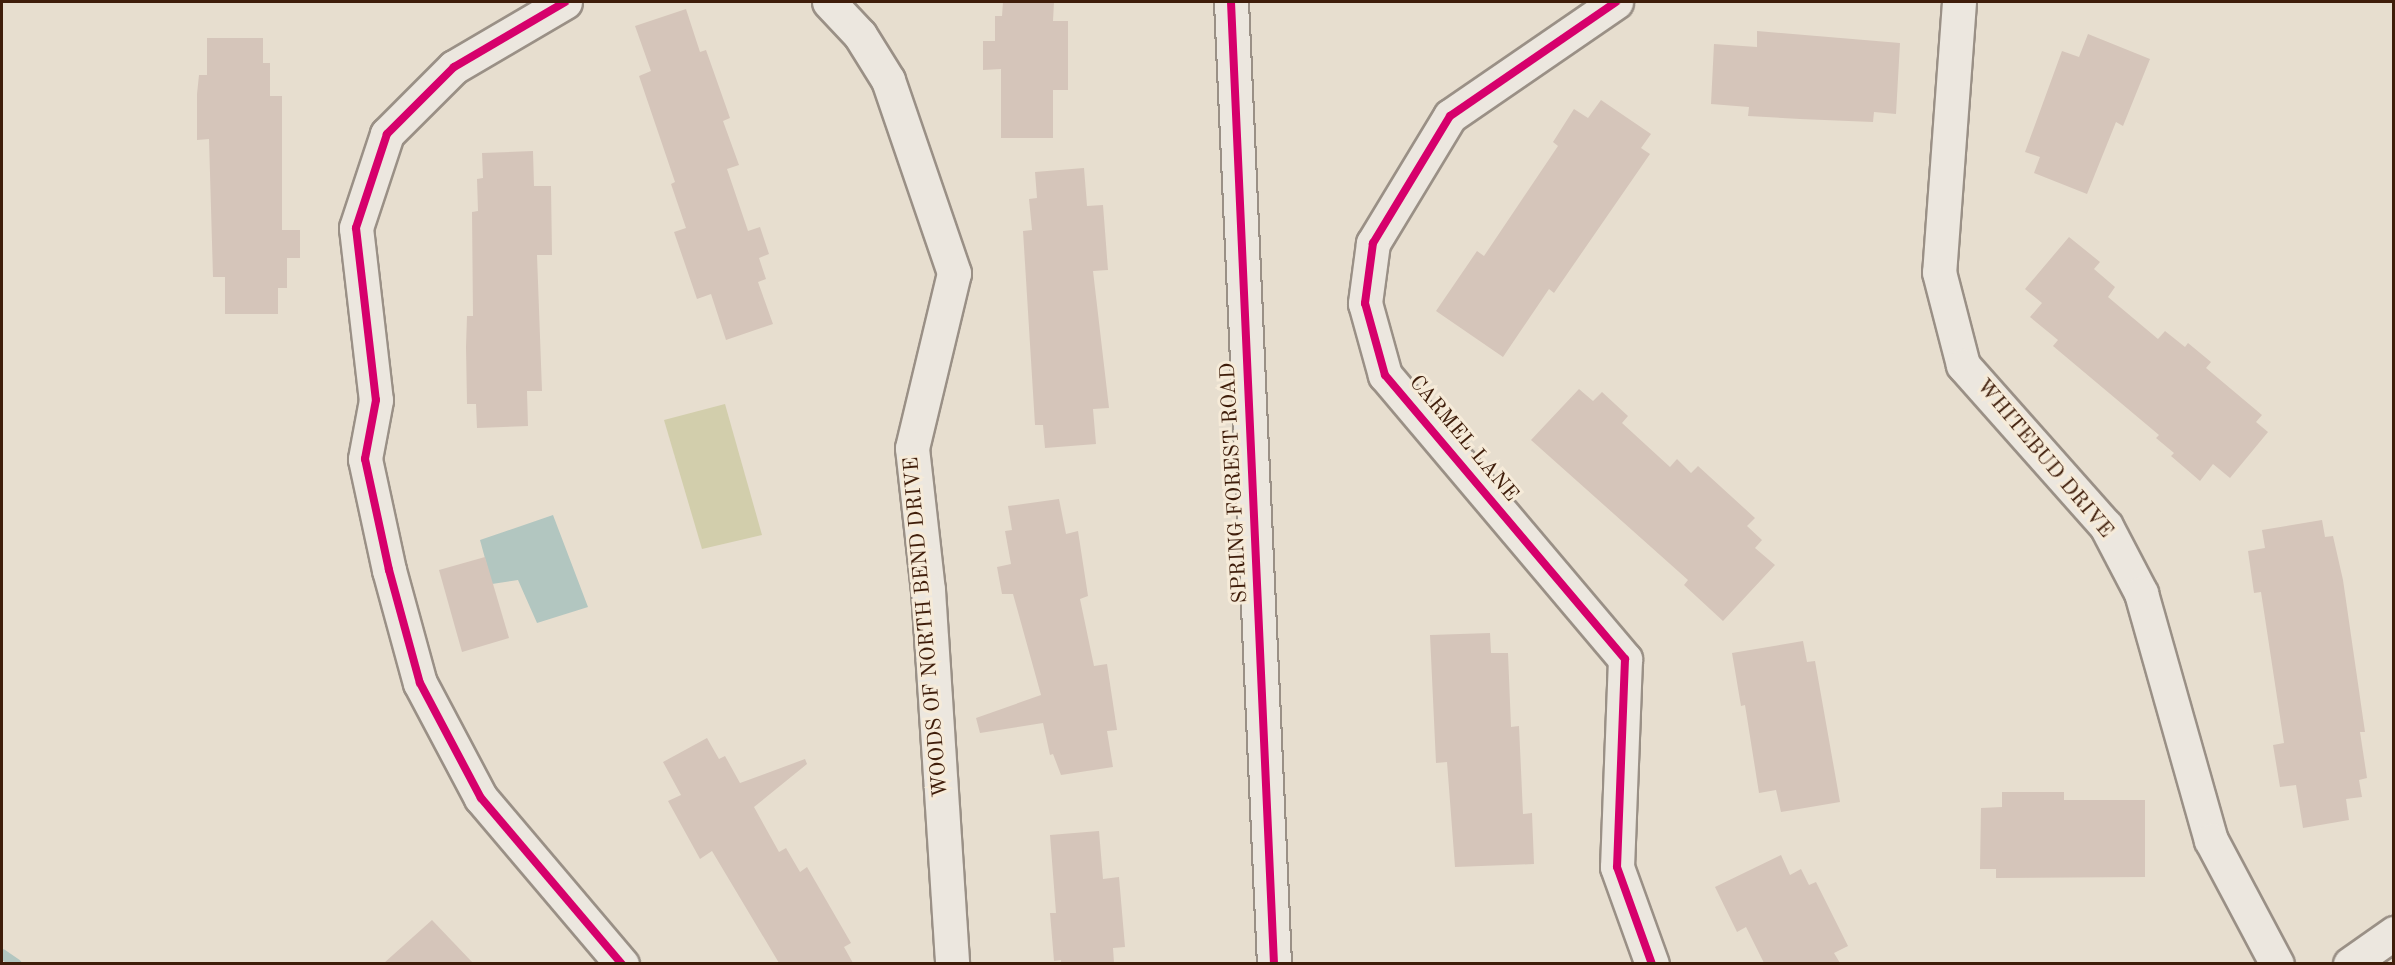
<!DOCTYPE html>
<html>
<head>
<meta charset="utf-8">
<style>
	body { margin:0 }
	#map { position:relative; width:2395px; height:965px; overflow:hidden; background:#e7decf; font-family:"Old Standard TT",serif }
	div>[style] { position:absolute }
	.green>* { inset:0; background:#d2ceac }
	.water>* { inset:0; background:#b2c6c0 }
	.stream>* { height:10px; margin:-5px; padding:0 5px; transform-origin:5px; border-radius:5px; background:#b2c6c0 }
	.building>* { inset:0; background:#d5c5ba }
	.roads { filter:drop-shadow(2px 0 #9a9086) drop-shadow(-2px 0 #9a9086) drop-shadow(0 2px #9a9086) drop-shadow(0 -2px #9a9086) }
	.street>* { height:33px; margin:-16.5px; padding:0 16.5px; transform-origin:16.5px; border-radius:16.5px; background:#ece7df }
	.secondary>* { height:33px; margin:-16.5px; padding:0 16.5px; transform-origin:16.5px; border-radius:16.5px; background:#ece7df }
	.cycleway>* { height:8px; margin:-4px; padding:0 4px; transform-origin:4px; border-radius:4px; background:#d6006c }
	span { translate:-50% -50%; white-space:nowrap; text-align:center; line-height:1.15; -webkit-text-stroke:6px #f6ebd9; paint-order:stroke }
	.street-label { font-size:21px; color:#3f1d0a }
	.frame { position:absolute; inset:0; border:3px solid #3f1d0a; pointer-events:none }
</style>
</head>
<body>
<div id="map">
	<div class="green">
		<i style="clip-path:polygon(725px 404px,762px 535px,702px 549px,664px 420px)"></i>
	</div>
	<div class="water">
		<i style="clip-path:polygon(553px 515px,588px 607px,537px 623px,518px 580px,492px 584px,480px 540px)"></i>
	</div>
	<div class="stream">
		<i style="left:2px;top:954px;width:18px;rotate:34deg"></i>
	</div>
	<div class="building">
		<i style="clip-path:polygon(1003px 2px,1054px 2px,1053px 21px,1068px 21px,1068px 90px,1053px 90px,1053px 138px,1001px 138px,1001px 69px,983px 70px,983px 41px,995px 41px,995px 16px,1002px 16px)"></i>
		<i style="clip-path:polygon(686px 9px,700px 52px,706px 50px,730px 118px,723px 121px,739px 165px,727px 169px,748px 231px,760px 227px,769px 254px,759px 258px,766px 279px,758px 282px,773px 324px,726px 340px,711px 294px,697px 299px,674px 232px,686px 228px,671px 184px,675px 182px,639px 76px,651px 71px,635px 26px)"></i>
		<i style="clip-path:polygon(1757px 31px,1900px 43px,1896px 114px,1874px 112px,1873px 122px,1800px 119px,1748px 116px,1749px 107px,1711px 104px,1714px 44px,1757px 47px)"></i>
		<i style="clip-path:polygon(2088px 34px,2150px 59px,2123px 126px,2116px 122px,2087px 194px,2034px 173px,2040px 157px,2025px 152px,2062px 51px,2079px 57px)"></i>
		<i style="clip-path:polygon(207px 38px,263px 38px,263px 63px,270px 63px,270px 96px,282px 96px,282px 230px,300px 230px,300px 258px,287px 258px,287px 288px,278px 288px,278px 314px,225px 314px,225px 277px,213px 277px,209px 139px,197px 140px,197px 94px,199px 75px,207px 75px)"></i>
		<i style="clip-path:polygon(1601px 100px,1651px 134px,1641px 148px,1650px 154px,1554px 293px,1549px 289px,1503px 357px,1436px 311px,1477px 251px,1484px 256px,1558px 146px,1553px 142px,1574px 109px,1588px 118px)"></i>
		<i style="clip-path:polygon(533px 151px,534px 186px,551px 186px,552px 255px,537px 255px,542px 391px,527px 391px,528px 426px,477px 428px,476px 404px,467px 404px,466px 347px,467px 316px,473px 316px,472px 212px,478px 211px,477px 179px,483px 178px,482px 153px)"></i>
		<i style="clip-path:polygon(1084px 168px,1087px 206px,1103px 205px,1108px 270px,1093px 271px,1109px 408px,1093px 409px,1096px 444px,1045px 448px,1043px 425px,1035px 425px,1023px 231px,1032px 230px,1029px 199px,1037px 198px,1035px 172px)"></i>
		<i style="clip-path:polygon(2069px 237px,2100px 262px,2094px 269px,2115px 287px,2108px 297px,2158px 339px,2165px 331px,2185px 347px,2188px 343px,2211px 362px,2206px 368px,2262px 415px,2256px 422px,2268px 432px,2230px 478px,2213px 464px,2200px 481px,2171px 456px,2174px 453px,2156px 438px,2159px 435px,2053px 346px,2058px 340px,2030px 317px,2042px 303px,2025px 289px)"></i>
		<i style="clip-path:polygon(1579px 389px,1593px 401px,1602px 392px,1628px 416px,1622px 423px,1670px 467px,1677px 459px,1691px 473px,1698px 466px,1755px 518px,1747px 526px,1762px 540px,1755px 548px,1775px 565px,1723px 621px,1684px 585px,1688px 580px,1531px 440px)"></i>
		<i style="clip-path:polygon(1059px 499px,1066px 534px,1078px 531px,1088px 596px,1080px 599px,1094px 666px,1107px 664px,1117px 730px,1107px 731px,1113px 767px,1061px 775px,1053px 754px,1050px 755px,1043px 723px,980px 733px,976px 718px,1041px 695px,1013px 594px,1002px 594px,997px 567px,1011px 564px,1005px 531px,1012px 530px,1008px 506px)"></i>
		<i style="clip-path:polygon(2322px 520px,2325px 537px,2333px 536px,2343px 580px,2365px 732px,2360px 732px,2367px 778px,2359px 780px,2362px 797px,2346px 799px,2349px 820px,2303px 828px,2296px 785px,2280px 787px,2273px 745px,2284px 743px,2261px 592px,2254px 593px,2248px 551px,2265px 548px,2262px 530px)"></i>
		<i style="clip-path:polygon(485px 557px,509px 638px,462px 652px,439px 570px)"></i>
		<i style="clip-path:polygon(1490px 633px,1491px 653px,1508px 653px,1511px 727px,1519px 726px,1523px 814px,1532px 813px,1534px 864px,1455px 867px,1447px 762px,1436px 763px,1430px 635px)"></i>
		<i style="clip-path:polygon(1803px 641px,1807px 662px,1815px 661px,1840px 802px,1781px 812px,1776px 790px,1759px 793px,1745px 705px,1741px 706px,1732px 653px)"></i>
		<i style="clip-path:polygon(707px 738px,719px 759px,725px 756px,740px 783px,805px 759px,807px 764px,754px 807px,779px 852px,786px 848px,800px 872px,807px 867px,851px 943px,844px 947px,853px 963px,779px 963px,712px 851px,700px 859px,668px 801px,681px 795px,663px 762px)"></i>
		<i style="clip-path:polygon(2002px 792px,2064px 792px,2064px 800px,2145px 800px,2145px 877px,1996px 878px,1996px 869px,1980px 869px,1981px 808px,2002px 807px)"></i>
		<i style="clip-path:polygon(1099px 831px,1103px 879px,1119px 877px,1125px 947px,1113px 948px,1114px 963px,1061px 963px,1061px 960px,1054px 961px,1050px 913px,1056px 913px,1050px 835px)"></i>
		<i style="clip-path:polygon(1781px 855px,1790px 875px,1801px 869px,1809px 885px,1816px 882px,1848px 946px,1834px 953px,1840px 963px,1764px 963px,1746px 927px,1737px 932px,1715px 887px)"></i>
		<i style="clip-path:polygon(432px 920px,473px 963px,384px 963px)"></i>
	</div>
	<div class="roads">
		<div class="street">
			<i style="left:565px;top:2px;width:129px;rotate:149.6deg"></i>
			<i style="left:454px;top:67px;width:95px;rotate:135deg"></i>
			<i style="left:387px;top:134px;width:99px;rotate:108.3deg"></i>
			<i style="left:356px;top:228px;width:173px;rotate:83.4deg"></i>
			<i style="left:376px;top:400px;width:60px;rotate:100.6deg"></i>
			<i style="left:365px;top:459px;width:114px;rotate:77.8deg"></i>
			<i style="left:389px;top:570px;width:117px;rotate:74.7deg"></i>
			<i style="left:420px;top:683px;width:130px;rotate:62.1deg"></i>
			<i style="left:481px;top:798px;width:218px;rotate:49.7deg"></i>
			<i style="left:829px;top:2px;width:45px;rotate:46.8deg"></i>
			<i style="left:860px;top:35px;width:53px;rotate:58.1deg"></i>
			<i style="left:888px;top:80px;width:204px;rotate:71.1deg"></i>
			<i style="left:954px;top:273px;width:180px;rotate:103.5deg"></i>
			<i style="left:912px;top:448px;width:143px;rotate:83.6deg"></i>
			<i style="left:928px;top:590px;width:375px;rotate:86.3deg"></i>
			<i style="left:1616px;top:2px;width:201px;rotate:145.5deg"></i>
			<i style="left:1450px;top:116px;width:149px;rotate:121.2deg"></i>
			<i style="left:1373px;top:243px;width:61px;rotate:97.6deg"></i>
			<i style="left:1365px;top:303px;width:75px;rotate:74.5deg"></i>
			<i style="left:1385px;top:375px;width:372px;rotate:49.8deg"></i>
			<i style="left:1625px;top:659px;width:208px;rotate:92.2deg"></i>
			<i style="left:1617px;top:867px;width:103px;rotate:70.2deg"></i>
			<i style="left:1959px;top:2px;width:271px;rotate:94.2deg"></i>
			<i style="left:1939px;top:272px;width:96px;rotate:75.5deg"></i>
			<i style="left:1963px;top:365px;width:215px;rotate:48.4deg"></i>
			<i style="left:2106px;top:526px;width:76px;rotate:62.4deg"></i>
			<i style="left:2141px;top:593px;width:257px;rotate:74.2deg"></i>
			<i style="left:2211px;top:840px;width:140px;rotate:62deg"></i>
		</div>
		<div class="secondary">
			<i style="left:1231px;top:2px;width:963px;rotate:87.44deg"></i>
			<i style="left:2350px;top:964px;width:54px;rotate:-35.2deg"></i>
		</div>
	</div>
	<div class="cycleway">
		<i style="left:565px;top:2px;width:129px;rotate:149.6deg"></i>
		<i style="left:454px;top:67px;width:95px;rotate:135deg"></i>
		<i style="left:387px;top:134px;width:99px;rotate:108.3deg"></i>
		<i style="left:356px;top:228px;width:173px;rotate:83.4deg"></i>
		<i style="left:376px;top:400px;width:60px;rotate:100.6deg"></i>
		<i style="left:365px;top:459px;width:114px;rotate:77.8deg"></i>
		<i style="left:389px;top:570px;width:117px;rotate:74.7deg"></i>
		<i style="left:420px;top:683px;width:130px;rotate:62.1deg"></i>
		<i style="left:481px;top:798px;width:218px;rotate:49.7deg"></i>
		<i style="left:1231px;top:2px;width:963px;rotate:87.44deg"></i>
		<i style="left:1616px;top:2px;width:201px;rotate:145.5deg"></i>
		<i style="left:1450px;top:116px;width:149px;rotate:121.2deg"></i>
		<i style="left:1373px;top:243px;width:61px;rotate:97.6deg"></i>
		<i style="left:1365px;top:303px;width:75px;rotate:74.5deg"></i>
		<i style="left:1385px;top:375px;width:372px;rotate:49.8deg"></i>
		<i style="left:1625px;top:659px;width:208px;rotate:92.2deg"></i>
		<i style="left:1617px;top:867px;width:103px;rotate:70.2deg"></i>
	</div>
	<div class="street-label">
		<span style="left:1463px;top:439px;rotate:50deg">CARMEL LANE</span>
		<span style="left:2044px;top:459px;rotate:50deg">WHITEBUD DRIVE</span>
		<span style="left:1235px;top:483px;rotate:-93deg">SPRING FOREST ROAD</span>
		<span style="left:927px;top:627px;rotate:-95deg">WOODS OF NORTH BEND DRIVE</span>
	</div>
	<div class="frame"></div>
</div>
</body>
</html>
